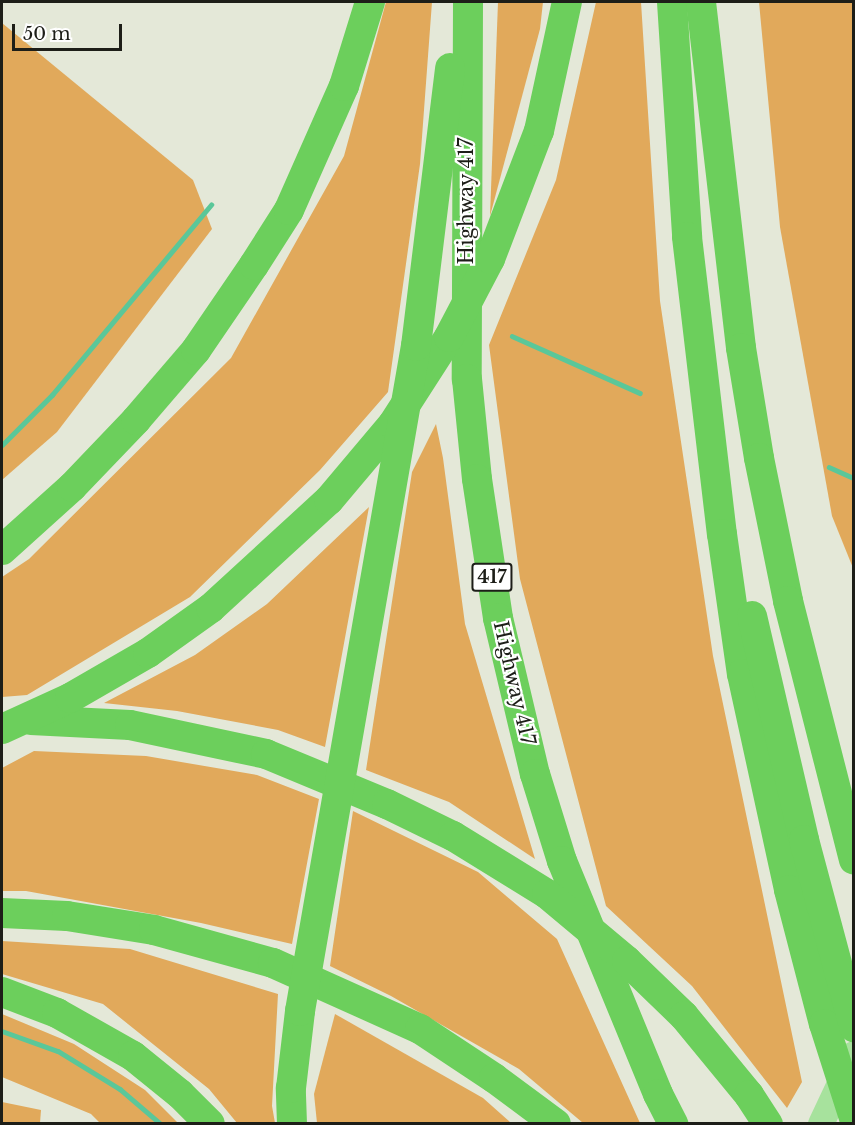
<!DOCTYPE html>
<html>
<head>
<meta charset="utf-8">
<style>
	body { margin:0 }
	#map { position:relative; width:855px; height:1125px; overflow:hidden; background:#e4e8d8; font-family:"Libre Baskerville",serif }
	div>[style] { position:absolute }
	.green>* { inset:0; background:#e1a95b }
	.stream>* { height:4.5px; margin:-2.25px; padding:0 2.25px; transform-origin:2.25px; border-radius:2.25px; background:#5ac799 }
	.major>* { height:26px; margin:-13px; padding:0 13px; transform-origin:13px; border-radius:13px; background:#a7e29d }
	.highway>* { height:30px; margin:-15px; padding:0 15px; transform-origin:15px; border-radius:15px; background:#6ccf5c }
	span { translate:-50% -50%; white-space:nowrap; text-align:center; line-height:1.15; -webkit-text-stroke:4.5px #fff; paint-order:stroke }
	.shield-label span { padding:2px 4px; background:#fff; border:2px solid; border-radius:4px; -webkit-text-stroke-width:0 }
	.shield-label { font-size:18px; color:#1d1e18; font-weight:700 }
	.street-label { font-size:20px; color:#1d1e18 }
	.frame { position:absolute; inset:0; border:3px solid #1d1e18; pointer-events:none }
	.scale { position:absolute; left:12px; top:24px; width:110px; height:27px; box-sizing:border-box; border:3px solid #1d1e18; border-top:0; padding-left:8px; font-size:18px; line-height:21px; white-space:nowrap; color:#1d1e18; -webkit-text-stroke:4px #fff; paint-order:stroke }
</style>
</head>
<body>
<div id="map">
	<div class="green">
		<i style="clip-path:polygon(386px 2px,432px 2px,420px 164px,388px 392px,320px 470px,190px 597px,27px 695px,2px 697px,2px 577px,29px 559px,231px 358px,344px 156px)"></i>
		<i style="clip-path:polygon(498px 2px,543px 2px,540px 29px,490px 216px)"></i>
		<i style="clip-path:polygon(596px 2px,641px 2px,660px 301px,713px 656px,802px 1082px,787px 1108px,692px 986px,606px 906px,520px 579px,489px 345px,556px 180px)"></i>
		<i style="clip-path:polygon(759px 2px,853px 2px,853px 568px,832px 516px,780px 227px)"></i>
		<i style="clip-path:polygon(2px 23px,193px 180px,212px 229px,57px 432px,2px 480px)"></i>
		<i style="clip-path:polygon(436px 424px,443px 458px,465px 624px,535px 859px,449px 802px,366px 770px,412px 472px)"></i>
		<i style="clip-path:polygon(369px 507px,325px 747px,278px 730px,177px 711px,104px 703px,195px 655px,267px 604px)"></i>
		<i style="clip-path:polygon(34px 751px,146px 756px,257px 775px,319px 799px,292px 944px,201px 923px,26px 891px,2px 891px,2px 768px)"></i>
		<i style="clip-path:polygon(353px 811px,478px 872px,557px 939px,640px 1123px,583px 1123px,519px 1069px,391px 996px,330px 966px)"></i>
		<i style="clip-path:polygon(2px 941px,130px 949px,278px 994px,272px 1106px,275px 1123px,237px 1123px,209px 1089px,103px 1004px,2px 974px)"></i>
		<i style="clip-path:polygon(2px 1014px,74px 1044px,145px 1090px,178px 1123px,100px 1123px,91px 1114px,2px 1077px)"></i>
		<i style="clip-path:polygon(335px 1014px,483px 1098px,511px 1123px,317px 1123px,314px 1094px)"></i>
		<i style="clip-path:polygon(2px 1102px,41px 1110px,40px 1123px,2px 1123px)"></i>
	</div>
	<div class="stream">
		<i style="left:512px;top:336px;width:140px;rotate:24deg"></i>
		<i style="left:2px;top:445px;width:71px;rotate:-45deg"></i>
		<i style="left:52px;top:395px;width:248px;rotate:-50.1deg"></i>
		<i style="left:829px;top:467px;width:27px;rotate:24deg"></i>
		<i style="left:2px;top:1031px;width:59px;rotate:19.7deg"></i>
		<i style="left:58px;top:1051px;width:73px;rotate:31.5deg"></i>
		<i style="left:120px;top:1089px;width:54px;rotate:40.5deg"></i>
	</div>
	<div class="major">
		<i style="left:821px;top:1124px;width:77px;rotate:-64.8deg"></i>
	</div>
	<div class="highway">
		<i style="left:468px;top:2px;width:377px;rotate:90.2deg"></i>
		<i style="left:467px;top:379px;width:100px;rotate:84.3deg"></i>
		<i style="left:477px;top:479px;width:141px;rotate:81.4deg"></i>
		<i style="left:498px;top:618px;width:160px;rotate:76.7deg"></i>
		<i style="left:535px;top:774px;width:91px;rotate:72.8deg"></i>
		<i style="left:562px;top:861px;width:252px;rotate:67.6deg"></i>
		<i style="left:658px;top:1094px;width:34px;rotate:63deg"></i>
		<i style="left:672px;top:2px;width:235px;rotate:86.3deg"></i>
		<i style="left:687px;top:237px;width:299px;rotate:83.3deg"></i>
		<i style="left:722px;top:534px;width:141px;rotate:81.9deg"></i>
		<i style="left:742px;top:674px;width:221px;rotate:77.7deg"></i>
		<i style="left:789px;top:890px;width:138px;rotate:75.4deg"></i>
		<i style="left:824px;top:1024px;width:99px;rotate:72.3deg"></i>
		<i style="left:701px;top:2px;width:348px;rotate:83.4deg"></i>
		<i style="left:741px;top:348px;width:111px;rotate:80.7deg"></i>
		<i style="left:759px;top:458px;width:146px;rotate:78.5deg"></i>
		<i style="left:788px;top:601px;width:267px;rotate:75.7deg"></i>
		<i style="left:2px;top:550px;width:94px;rotate:-42deg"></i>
		<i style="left:72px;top:487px;width:93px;rotate:-46.3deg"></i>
		<i style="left:136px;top:420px;width:92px;rotate:-49.4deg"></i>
		<i style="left:196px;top:350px;width:103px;rotate:-55.7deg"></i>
		<i style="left:254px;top:265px;width:65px;rotate:-57.5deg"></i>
		<i style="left:289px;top:210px;width:136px;rotate:-66.1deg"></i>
		<i style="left:344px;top:86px;width:88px;rotate:-72.8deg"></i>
		<i style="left:752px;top:616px;width:230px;rotate:76.9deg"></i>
		<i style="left:804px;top:840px;width:194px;rotate:75deg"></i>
		<i style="left:31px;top:720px;width:99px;rotate:2.9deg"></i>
		<i style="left:130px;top:725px;width:139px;rotate:12deg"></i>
		<i style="left:266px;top:754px;width:131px;rotate:22.5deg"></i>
		<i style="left:387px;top:804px;width:73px;rotate:25.9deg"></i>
		<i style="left:453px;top:836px;width:110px;rotate:31.7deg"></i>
		<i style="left:547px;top:894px;width:104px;rotate:39.9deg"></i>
		<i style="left:627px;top:961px;width:79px;rotate:44deg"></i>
		<i style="left:684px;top:1016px;width:102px;rotate:50.6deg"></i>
		<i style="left:749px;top:1095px;width:35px;rotate:57deg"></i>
		<i style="left:2px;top:729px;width:75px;rotate:-24.5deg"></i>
		<i style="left:70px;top:698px;width:90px;rotate:-30deg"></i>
		<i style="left:148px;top:653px;width:77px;rotate:-35.5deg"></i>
		<i style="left:211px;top:608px;width:160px;rotate:-42.5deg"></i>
		<i style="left:329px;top:500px;width:99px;rotate:-49.9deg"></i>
		<i style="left:393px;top:424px;width:103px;rotate:-57.2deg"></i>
		<i style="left:449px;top:337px;width:88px;rotate:-62.3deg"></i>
		<i style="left:490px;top:259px;width:137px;rotate:-69.1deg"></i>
		<i style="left:539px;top:131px;width:132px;rotate:-77.8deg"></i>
		<i style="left:2px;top:913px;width:65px;rotate:2.6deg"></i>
		<i style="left:67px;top:916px;width:88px;rotate:9.1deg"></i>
		<i style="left:154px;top:930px;width:123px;rotate:15.5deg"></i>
		<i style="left:273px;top:963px;width:161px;rotate:24.2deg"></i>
		<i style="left:420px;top:1029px;width:89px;rotate:33.5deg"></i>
		<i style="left:494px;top:1078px;width:77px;rotate:36.6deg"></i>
		<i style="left:2px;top:992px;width:59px;rotate:20.9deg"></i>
		<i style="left:57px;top:1013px;width:87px;rotate:29.5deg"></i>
		<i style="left:133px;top:1056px;width:60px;rotate:39deg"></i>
		<i style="left:180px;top:1094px;width:42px;rotate:45deg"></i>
		<i style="left:292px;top:1124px;width:36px;rotate:-92deg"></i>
		<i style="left:291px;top:1088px;width:78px;rotate:-83.3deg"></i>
		<i style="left:300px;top:1011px;width:675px;rotate:-80.11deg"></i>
		<i style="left:416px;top:346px;width:280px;rotate:-83deg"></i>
	</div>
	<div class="shield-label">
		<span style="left:492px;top:577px">417</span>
	</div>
	<div class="street-label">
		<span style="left:466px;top:201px;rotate:-90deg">Highway 417</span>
		<span style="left:514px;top:683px;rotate:77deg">Highway 417</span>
	</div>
	<div class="frame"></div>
	<div class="scale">50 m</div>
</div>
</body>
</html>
